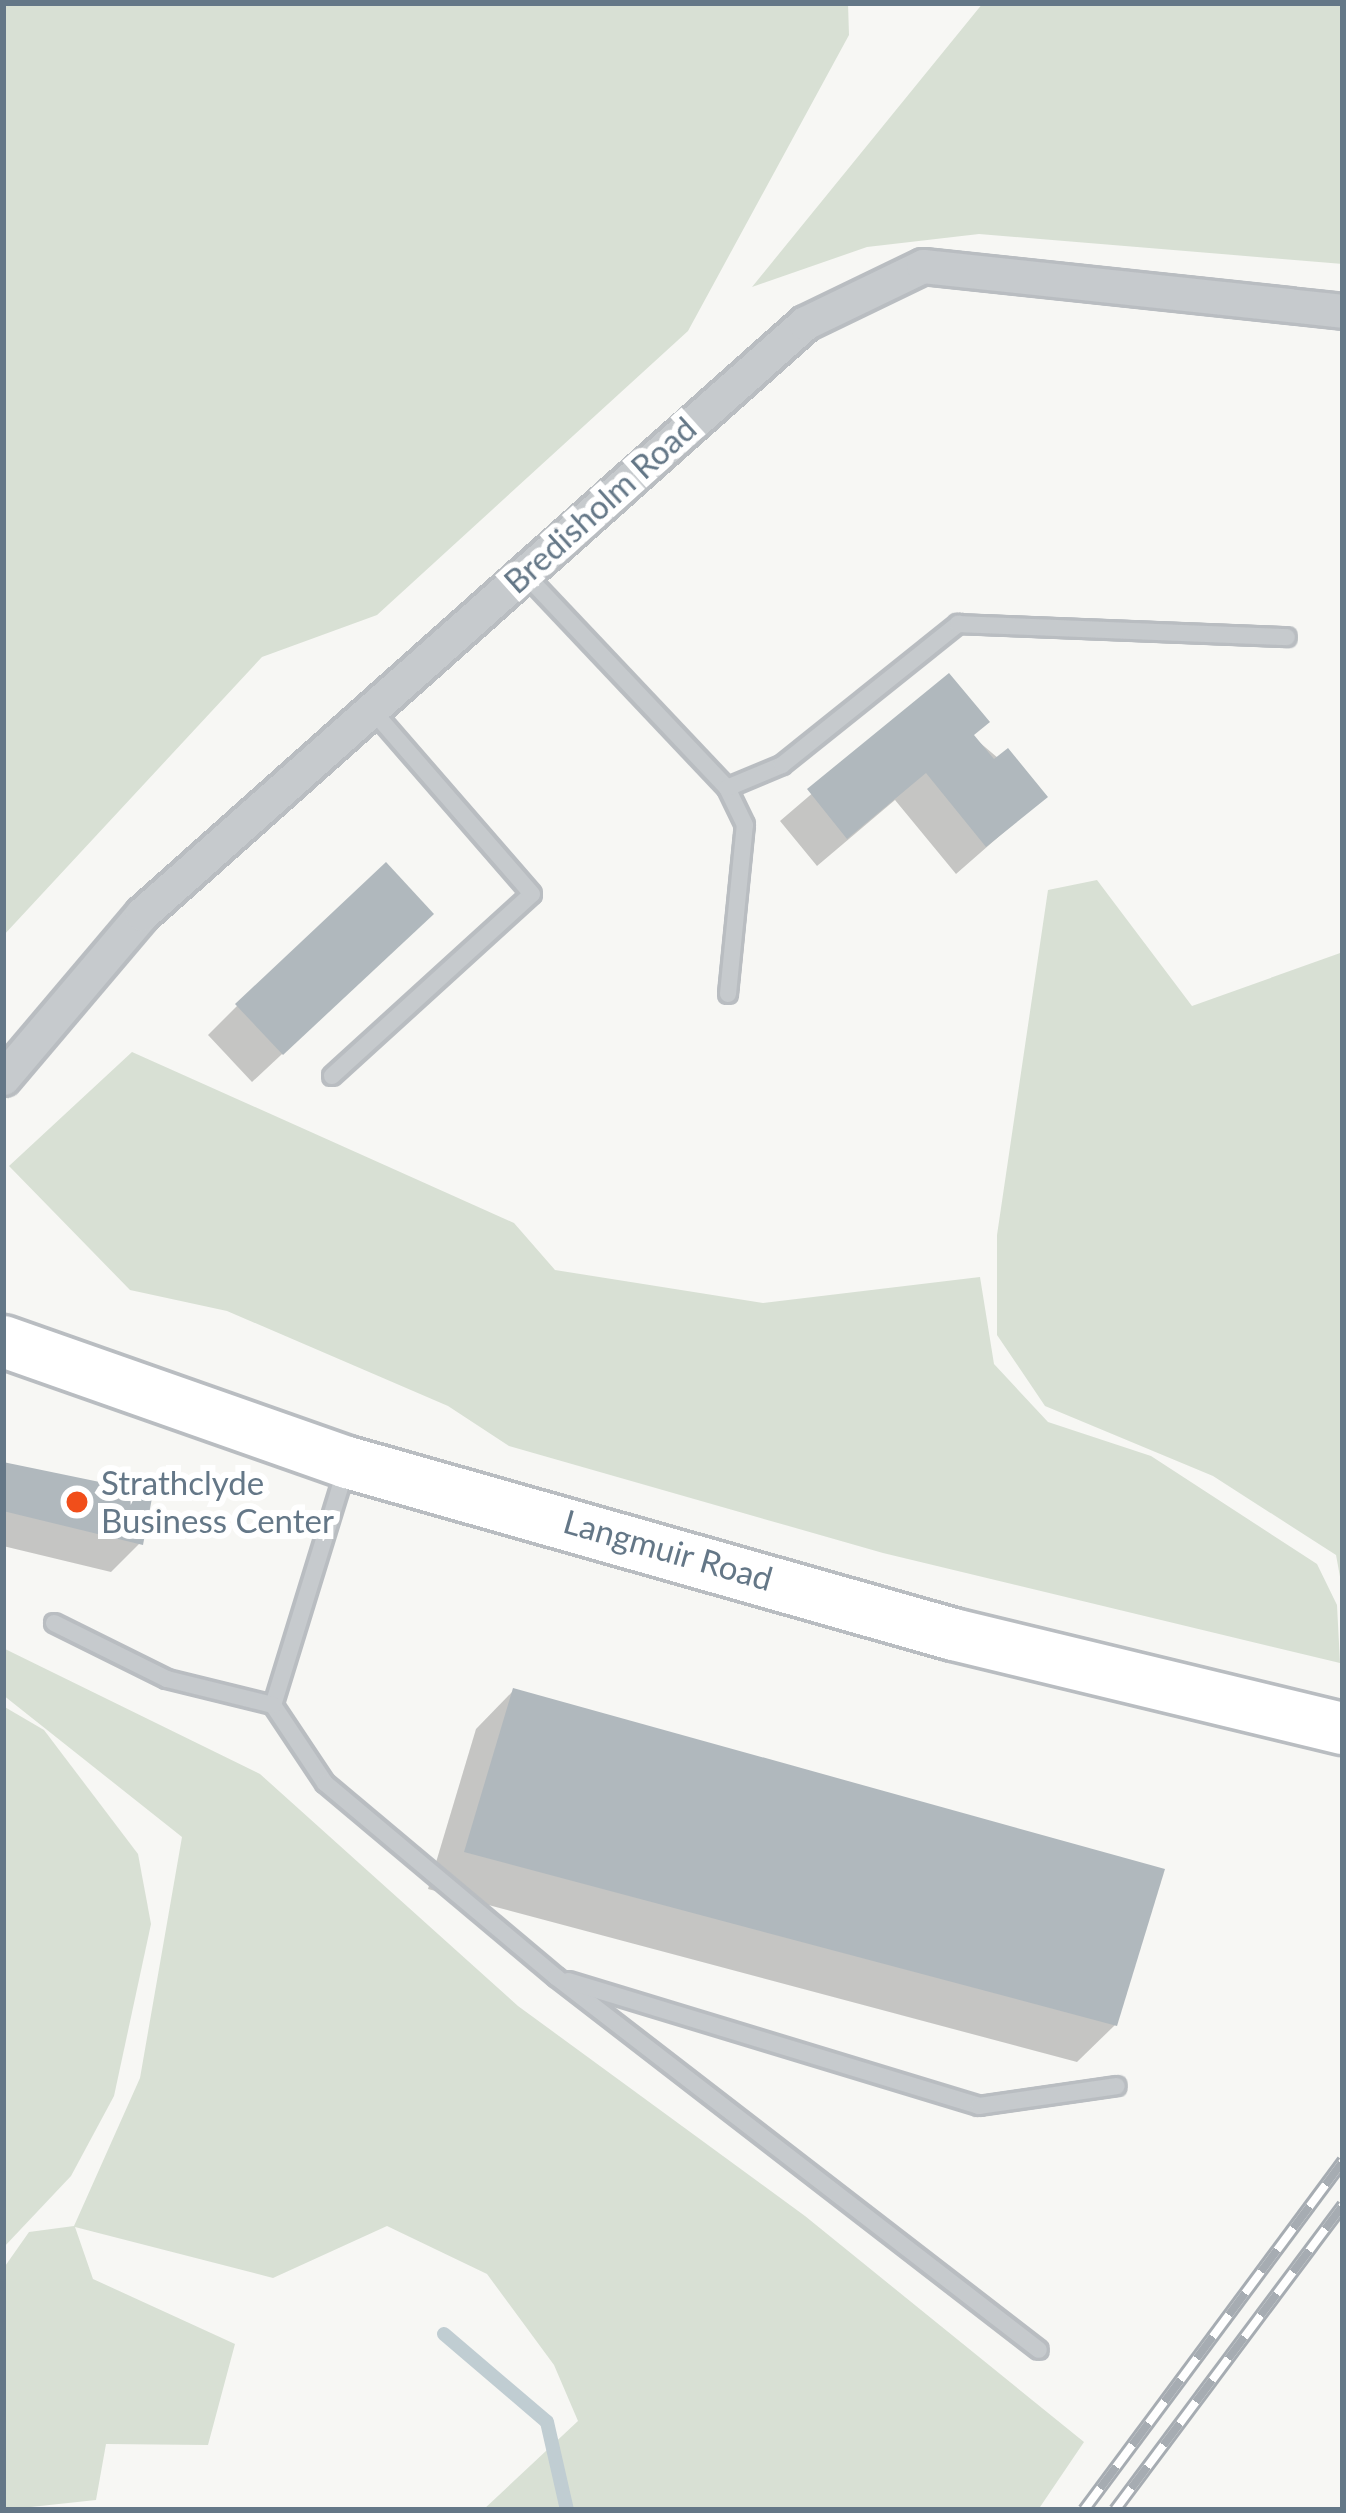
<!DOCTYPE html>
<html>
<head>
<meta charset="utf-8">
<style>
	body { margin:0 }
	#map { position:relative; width:1346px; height:2513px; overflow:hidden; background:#f7f7f4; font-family:Lato,sans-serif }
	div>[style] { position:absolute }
	.green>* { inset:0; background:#d8e0d4 }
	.shadow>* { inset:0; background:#0003 }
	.stream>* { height:14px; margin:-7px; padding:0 7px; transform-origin:7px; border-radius:7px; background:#c0cdd2 }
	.building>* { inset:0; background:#b0b8bd }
	.roads { filter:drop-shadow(3px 0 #b9bdc1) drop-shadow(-3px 0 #b9bdc1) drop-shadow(0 3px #b9bdc1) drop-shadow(0 -3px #b9bdc1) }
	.service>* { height:16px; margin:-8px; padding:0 8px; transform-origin:8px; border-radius:8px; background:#c6cacd }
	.minor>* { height:33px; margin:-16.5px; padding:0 16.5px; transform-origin:16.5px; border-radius:16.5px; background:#c6cacd }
	.primary>* { height:51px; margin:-25.5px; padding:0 25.5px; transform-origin:25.5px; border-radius:25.5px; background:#fff }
	.rail>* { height:14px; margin-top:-7px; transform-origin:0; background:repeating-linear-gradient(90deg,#fff 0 27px,#a6acb2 0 54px); box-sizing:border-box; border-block:3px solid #a6acb2 }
	.dots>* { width:33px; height:33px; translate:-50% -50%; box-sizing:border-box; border:6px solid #fff; border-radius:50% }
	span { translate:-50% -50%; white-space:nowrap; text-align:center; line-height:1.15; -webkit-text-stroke:12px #fff; paint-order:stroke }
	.street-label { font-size:33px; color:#647787 }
	.poi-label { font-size:33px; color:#647787 }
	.left { translate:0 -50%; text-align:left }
	.frame { position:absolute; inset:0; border:6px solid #647787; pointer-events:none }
</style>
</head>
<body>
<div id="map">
	<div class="green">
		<i style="clip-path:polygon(3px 3px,848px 3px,849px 35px,688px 331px,377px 615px,262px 657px,3px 936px)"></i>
		<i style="clip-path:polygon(983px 3px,1343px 3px,1343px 264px,979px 234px,867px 247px,752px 287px)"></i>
		<i style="clip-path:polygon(1097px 880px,1192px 1006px,1343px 952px,1343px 1593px,1336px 1555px,1213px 1476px,1045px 1406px,997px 1335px,997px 1235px,1048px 890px)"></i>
		<i style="clip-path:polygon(132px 1052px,514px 1223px,555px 1270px,763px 1303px,980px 1277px,994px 1364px,1048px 1422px,1151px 1456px,1317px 1564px,1337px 1605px,1340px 1663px,883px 1553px,509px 1446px,448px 1406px,227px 1311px,130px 1290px,9px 1166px)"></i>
		<i style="clip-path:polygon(3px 1648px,260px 1774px,518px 2006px,805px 2216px,1084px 2442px,1038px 2510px,483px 2510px,578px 2421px,554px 2365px,487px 2274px,387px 2226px,273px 2278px,75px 2227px,93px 2279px,235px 2344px,208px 2445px,106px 2444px,96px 2500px,3px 2510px,3px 2269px,29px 2232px,74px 2226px,140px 2078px,182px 1837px,3px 1695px)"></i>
		<i style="clip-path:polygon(3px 1706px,44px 1730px,138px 1854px,151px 1924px,114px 2096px,71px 2176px,3px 2248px)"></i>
	</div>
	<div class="shadow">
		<i style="clip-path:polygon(948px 677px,972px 736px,1044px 797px,956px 874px,895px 800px,817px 866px,780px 821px)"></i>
		<i style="clip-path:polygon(401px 943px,252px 1082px,208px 1035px,237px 1006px)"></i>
		<i style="clip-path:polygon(3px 1465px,140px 1543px,111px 1572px,3px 1546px)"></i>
		<i style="clip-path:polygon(513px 1691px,1115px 2025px,1077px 2062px,428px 1889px,476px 1729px)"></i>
	</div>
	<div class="stream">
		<i style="left:444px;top:2334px;width:135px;rotate:40.5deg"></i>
		<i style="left:547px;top:2422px;width:90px;rotate:77.2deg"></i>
	</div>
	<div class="building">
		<i style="clip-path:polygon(949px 673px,990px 722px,974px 735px,994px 759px,1008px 748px,1048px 797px,986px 847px,926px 773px,847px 839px,807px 789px)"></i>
		<i style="clip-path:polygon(386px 862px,434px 914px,283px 1055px,235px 1004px)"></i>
		<i style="clip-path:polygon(3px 1462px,153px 1493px,143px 1545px,3px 1511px)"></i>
		<i style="clip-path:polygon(513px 1688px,1165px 1869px,1117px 2026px,464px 1852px)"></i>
	</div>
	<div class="roads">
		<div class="service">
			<i style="left:524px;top:573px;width:296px;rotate:46.6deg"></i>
			<i style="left:728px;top:994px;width:170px;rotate:-84.3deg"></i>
			<i style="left:745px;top:825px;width:41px;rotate:-115.9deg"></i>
			<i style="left:727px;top:788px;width:60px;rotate:-22.7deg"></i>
			<i style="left:782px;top:765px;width:226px;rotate:-38.7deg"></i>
			<i style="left:958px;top:624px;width:329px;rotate:2.3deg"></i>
			<i style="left:332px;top:1076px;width:270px;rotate:-42.3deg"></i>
			<i style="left:532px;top:894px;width:245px;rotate:-131deg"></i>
			<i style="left:346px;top:1468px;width:248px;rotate:107.1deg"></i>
			<i style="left:273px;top:1705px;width:94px;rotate:56.3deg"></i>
			<i style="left:325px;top:1783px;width:302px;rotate:40deg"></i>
			<i style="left:556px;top:1977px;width:610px;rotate:37.68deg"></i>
			<i style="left:54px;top:1623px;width:126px;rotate:26.4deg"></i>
			<i style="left:167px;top:1679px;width:109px;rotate:13.8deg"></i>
			<i style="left:568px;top:1981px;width:430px;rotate:16.9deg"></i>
			<i style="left:979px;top:2106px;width:139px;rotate:-8.2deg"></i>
		</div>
		<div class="minor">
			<i style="left:3px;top:1078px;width:215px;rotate:-49.7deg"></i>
			<i style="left:142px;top:914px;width:888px;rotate:-41.71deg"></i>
			<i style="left:805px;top:323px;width:131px;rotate:-25.8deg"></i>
			<i style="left:923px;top:266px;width:422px;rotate:6.1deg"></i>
		</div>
		<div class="primary">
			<i style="left:3px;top:1341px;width:365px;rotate:19.4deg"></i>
			<i style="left:347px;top:1462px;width:630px;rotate:15.85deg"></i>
			<i style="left:953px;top:1634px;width:401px;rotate:13.6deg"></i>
		</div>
	</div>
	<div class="rail">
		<i style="left:1084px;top:2510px;width:435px;rotate:-53.4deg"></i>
		<i style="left:1115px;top:2510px;width:381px;rotate:-53.2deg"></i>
	</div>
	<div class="dots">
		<i style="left:77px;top:1502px;background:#f14e1a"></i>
	</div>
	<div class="street-label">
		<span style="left:600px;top:505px;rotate:-42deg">Bredisholm Road</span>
		<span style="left:668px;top:1550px;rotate:16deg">Langmuir Road</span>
	</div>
	<div class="poi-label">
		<span class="left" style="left:101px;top:1502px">Strathclyde<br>Business Center</span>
	</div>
	<div class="frame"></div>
</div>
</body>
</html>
